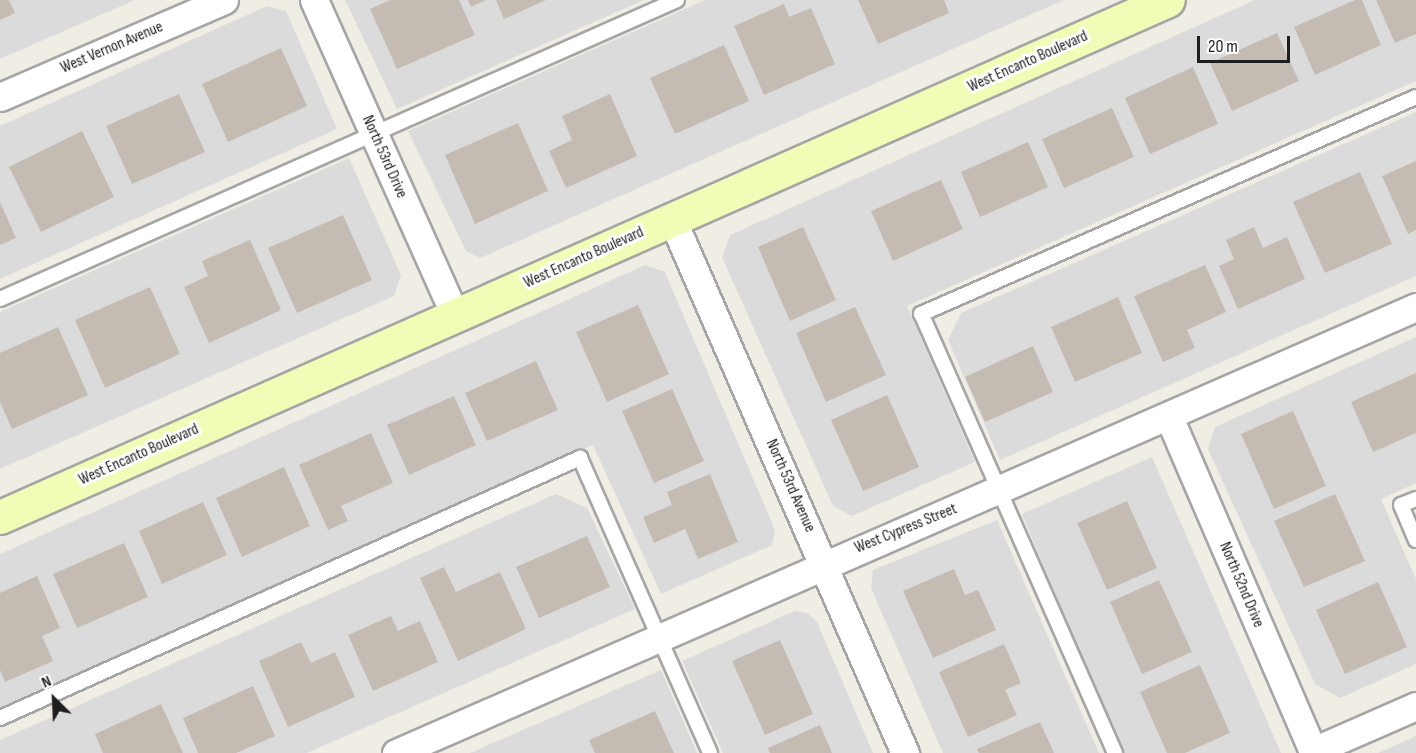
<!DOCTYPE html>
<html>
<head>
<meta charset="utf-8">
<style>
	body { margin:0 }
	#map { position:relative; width:1416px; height:753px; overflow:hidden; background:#f0ede4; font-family:"Sofia Sans Condensed",sans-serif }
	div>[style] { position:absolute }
	.residential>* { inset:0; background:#dcdbdb }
	.building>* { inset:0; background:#c4bcb3 }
	.roads { filter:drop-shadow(2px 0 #a5a5a5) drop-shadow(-2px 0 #a5a5a5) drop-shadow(0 2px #a5a5a5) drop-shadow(0 -2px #a5a5a5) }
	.lane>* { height:14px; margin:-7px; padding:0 7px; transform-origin:7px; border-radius:7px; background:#fff }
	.street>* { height:27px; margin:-13.5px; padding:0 13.5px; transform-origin:13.5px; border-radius:13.5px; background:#fff }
	.secondary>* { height:33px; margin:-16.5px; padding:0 16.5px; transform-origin:16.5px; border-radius:16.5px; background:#f1fcb6 }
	span { translate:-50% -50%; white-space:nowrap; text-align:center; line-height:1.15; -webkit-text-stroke:6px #fff; paint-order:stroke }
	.street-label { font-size:16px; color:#1e1e1e }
	.north { position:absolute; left:24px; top:669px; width:60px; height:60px; -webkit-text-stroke:4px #fff; paint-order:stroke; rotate:336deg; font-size:16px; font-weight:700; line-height:24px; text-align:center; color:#1e1e1e }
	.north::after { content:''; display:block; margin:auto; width:21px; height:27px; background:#1e1e1e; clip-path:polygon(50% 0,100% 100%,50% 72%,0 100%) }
	.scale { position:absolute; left:1197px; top:36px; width:93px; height:27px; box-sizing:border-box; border:3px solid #1e1e1e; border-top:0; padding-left:8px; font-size:18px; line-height:21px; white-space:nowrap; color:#1e1e1e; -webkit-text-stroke:4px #fff; paint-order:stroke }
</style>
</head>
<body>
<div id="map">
	<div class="residential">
		<i style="clip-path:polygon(0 0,135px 0,0 59px)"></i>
		<i style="clip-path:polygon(345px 0,644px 0,397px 109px)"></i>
		<i style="clip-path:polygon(705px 0,1064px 0,480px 258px,466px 251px,408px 131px)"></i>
		<i style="clip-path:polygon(1255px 0,1416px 0,1416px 81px,907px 306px,975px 462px,852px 516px,833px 506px,722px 257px,730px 235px)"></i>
		<i style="clip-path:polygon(267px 6px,286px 11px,337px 129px,0 279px,0 126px)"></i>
		<i style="clip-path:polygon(1416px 112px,1416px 276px,1000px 460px,948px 340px,961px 313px)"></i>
		<i style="clip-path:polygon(349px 158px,401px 275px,394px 296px,0 469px,0 312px)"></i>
		<i style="clip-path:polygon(645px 265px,665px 272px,775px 530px,772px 545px,661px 594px,593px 445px,0 707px,0 554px)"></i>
		<i style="clip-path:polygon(1416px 337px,1416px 483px,1381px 499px,1416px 579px,1416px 664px,1340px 698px,1315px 684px,1208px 449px,1215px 427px)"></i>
		<i style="clip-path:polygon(1152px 457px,1281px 753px,1120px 753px,1022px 514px)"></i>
		<i style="clip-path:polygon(556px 494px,587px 508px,635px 609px,307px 753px,0 753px,0 740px)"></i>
		<i style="clip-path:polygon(997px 520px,1099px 753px,943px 753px,871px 588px,873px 570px)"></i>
		<i style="clip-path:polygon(795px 611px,807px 613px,817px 622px,873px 753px,723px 753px,682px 661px)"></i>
		<i style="clip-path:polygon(661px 670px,697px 753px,470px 753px)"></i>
		<i style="clip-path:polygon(1416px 736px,1416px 753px,1378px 753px)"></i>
	</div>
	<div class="building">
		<i style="clip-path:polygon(0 0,9px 0,15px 13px,0 20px)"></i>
		<i style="clip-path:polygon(390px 0,459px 0,475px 35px,397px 69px,370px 9px)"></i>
		<i style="clip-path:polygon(468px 0,486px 0,471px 7px)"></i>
		<i style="clip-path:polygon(496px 0,546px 0,504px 19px)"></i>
		<i style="clip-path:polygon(858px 0,944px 0,949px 13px,878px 44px)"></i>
		<i style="clip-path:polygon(1355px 0,1362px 0,1381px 45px,1315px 75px,1294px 27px)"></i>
		<i style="clip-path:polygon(1376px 0,1416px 0,1416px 34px,1395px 43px)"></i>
		<i style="clip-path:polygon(784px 4px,789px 17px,811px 8px,835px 64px,764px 95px,734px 26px)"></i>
		<i style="clip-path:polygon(1277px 33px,1299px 81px,1232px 111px,1210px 63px)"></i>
		<i style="clip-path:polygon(724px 45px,749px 101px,675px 134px,650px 78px)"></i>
		<i style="clip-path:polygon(281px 48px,307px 106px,228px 142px,202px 84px)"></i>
		<i style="clip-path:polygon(1193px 67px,1218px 124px,1150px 154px,1125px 98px)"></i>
		<i style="clip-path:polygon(179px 94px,205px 152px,132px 184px,106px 126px)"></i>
		<i style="clip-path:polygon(610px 94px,637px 156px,566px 188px,549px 151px,572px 140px,562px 116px)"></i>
		<i style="clip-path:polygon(1112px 108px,1134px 157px,1064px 188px,1042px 139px)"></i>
		<i style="clip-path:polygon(518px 123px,548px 191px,475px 224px,445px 155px)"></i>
		<i style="clip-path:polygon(82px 131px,114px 197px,41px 232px,9px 167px)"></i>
		<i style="clip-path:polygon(1028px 142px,1048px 187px,980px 217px,961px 172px)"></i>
		<i style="clip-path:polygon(1416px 161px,1416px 230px,1408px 234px,1382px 176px)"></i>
		<i style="clip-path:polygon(1360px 172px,1392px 244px,1325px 273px,1293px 202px)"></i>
		<i style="clip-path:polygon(941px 180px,963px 229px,893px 261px,871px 211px)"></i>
		<i style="clip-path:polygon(0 202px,16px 238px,0 245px)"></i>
		<i style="clip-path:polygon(343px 215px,372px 280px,297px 313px,268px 248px)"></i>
		<i style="clip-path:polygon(803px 227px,836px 300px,790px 321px,758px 247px)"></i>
		<i style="clip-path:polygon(1254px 227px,1263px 248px,1287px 237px,1305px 279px,1238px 309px,1219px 266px,1234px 259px,1226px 240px)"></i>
		<i style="clip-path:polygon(250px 240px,281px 310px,209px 343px,184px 287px,208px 276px,202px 261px)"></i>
		<i style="clip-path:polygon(1205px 265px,1226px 312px,1187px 330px,1195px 348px,1163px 362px,1134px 296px)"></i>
		<i style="clip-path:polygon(150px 287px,180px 354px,105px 388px,75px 320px)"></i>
		<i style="clip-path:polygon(1118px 297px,1142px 353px,1075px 382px,1051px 327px)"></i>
		<i style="clip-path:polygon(638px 305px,669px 374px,607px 402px,576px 332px)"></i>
		<i style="clip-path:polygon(855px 307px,886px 375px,826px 402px,796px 333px)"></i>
		<i style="clip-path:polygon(58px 327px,88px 395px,12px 429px,0 402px,0 353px)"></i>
		<i style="clip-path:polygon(1033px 346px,1053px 392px,985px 422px,965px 377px)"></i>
		<i style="clip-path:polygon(536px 361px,558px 410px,487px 441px,465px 393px)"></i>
		<i style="clip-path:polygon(1416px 373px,1416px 433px,1373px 452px,1351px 402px)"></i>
		<i style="clip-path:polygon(672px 389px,704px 461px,654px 483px,622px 411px)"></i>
		<i style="clip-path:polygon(887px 395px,919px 467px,863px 491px,831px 420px)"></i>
		<i style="clip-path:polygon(454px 396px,476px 445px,409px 475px,387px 425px)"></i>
		<i style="clip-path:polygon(1293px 411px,1326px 486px,1274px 509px,1241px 434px)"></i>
		<i style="clip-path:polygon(371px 433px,393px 483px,341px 506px,348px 521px,328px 530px,299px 465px)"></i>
		<i style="clip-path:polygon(284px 467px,310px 526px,242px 557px,216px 498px)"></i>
		<i style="clip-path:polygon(710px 474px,738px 542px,698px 559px,685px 529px,654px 543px,643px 517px,672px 505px,667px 492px)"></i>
		<i style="clip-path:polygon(1335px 494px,1365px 561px,1304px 587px,1274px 521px)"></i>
		<i style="clip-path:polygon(1127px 501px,1157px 568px,1107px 590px,1077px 523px)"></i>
		<i style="clip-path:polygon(203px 502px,227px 555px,162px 584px,139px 531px)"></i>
		<i style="clip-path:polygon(587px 536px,610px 587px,539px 618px,516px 567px)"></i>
		<i style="clip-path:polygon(124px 543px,148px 597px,77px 628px,53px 574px)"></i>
		<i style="clip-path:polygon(444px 567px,456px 592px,500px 572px,526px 629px,458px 661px,420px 578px)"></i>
		<i style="clip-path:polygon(954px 569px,965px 595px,978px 590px,996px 630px,933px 658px,903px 591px)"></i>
		<i style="clip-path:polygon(37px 576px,60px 628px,42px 636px,53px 661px,5px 682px,0 670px,0 593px)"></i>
		<i style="clip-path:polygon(1159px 580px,1192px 652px,1142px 674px,1110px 602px)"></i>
		<i style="clip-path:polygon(1378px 582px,1407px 647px,1345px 674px,1316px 610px)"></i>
		<i style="clip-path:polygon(391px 616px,398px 631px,420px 621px,438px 662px,373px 691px,348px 635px)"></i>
		<i style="clip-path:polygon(780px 640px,813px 714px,765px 735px,732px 661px)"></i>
		<i style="clip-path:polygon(301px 642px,311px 663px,335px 652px,355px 697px,288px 727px,259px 661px)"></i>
		<i style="clip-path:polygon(1004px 644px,1021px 683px,1005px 690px,1017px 715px,968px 737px,939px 672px)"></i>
		<i style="clip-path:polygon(1200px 665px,1230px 733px,1185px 753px,1167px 753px,1140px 692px)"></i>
		<i style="clip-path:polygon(253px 686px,275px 736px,236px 753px,198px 753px,183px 718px)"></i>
		<i style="clip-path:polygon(161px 704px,183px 753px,103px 753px,95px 734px)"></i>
		<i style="clip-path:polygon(655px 711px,674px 753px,595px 753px,589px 740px)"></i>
		<i style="clip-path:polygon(1040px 722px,1054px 753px,979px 753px,977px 749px)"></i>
		<i style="clip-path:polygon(820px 725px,832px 753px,770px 753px,768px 748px)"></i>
	</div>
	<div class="roads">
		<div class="lane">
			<i style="left:0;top:299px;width:740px;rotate:-23.83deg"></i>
			<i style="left:1416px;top:499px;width:16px;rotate:158deg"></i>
			<i style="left:1401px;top:505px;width:38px;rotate:67deg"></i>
			<i style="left:0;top:718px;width:636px;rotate:-24.15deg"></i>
			<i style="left:580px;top:458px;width:322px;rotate:66.2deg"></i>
			<i style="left:1115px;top:753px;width:480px;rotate:-113.8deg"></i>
			<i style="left:921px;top:314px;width:540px;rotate:-23.67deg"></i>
		</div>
		<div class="street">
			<i style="left:314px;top:0;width:345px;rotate:65.9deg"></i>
			<i style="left:0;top:97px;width:244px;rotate:-23.4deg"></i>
			<i style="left:672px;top:219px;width:583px;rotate:66.43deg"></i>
			<i style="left:1169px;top:417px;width:366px;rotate:66.7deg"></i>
			<i style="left:1313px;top:751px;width:112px;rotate:-23.6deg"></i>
			<i style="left:396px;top:753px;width:1113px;rotate:-23.62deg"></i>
		</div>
		<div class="secondary">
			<i style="left:0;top:517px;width:1277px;rotate:-23.88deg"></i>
		</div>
	</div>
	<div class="street-label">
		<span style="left:112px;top:48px;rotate:-23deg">West Vernon Avenue</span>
		<span style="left:1028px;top:62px;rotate:-24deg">West Encanto Boulevard</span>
		<span style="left:384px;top:157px;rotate:66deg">North 53rd Drive</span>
		<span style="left:584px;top:258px;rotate:-24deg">West Encanto Boulevard</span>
		<span style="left:139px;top:455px;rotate:-24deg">West Encanto Boulevard</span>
		<span style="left:790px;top:486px;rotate:66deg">North 53rd Avenue</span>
		<span style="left:906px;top:529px;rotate:-22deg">West Cypress Street</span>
		<span style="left:1241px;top:585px;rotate:67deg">North 52nd Drive</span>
	</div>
	<div class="north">N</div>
	<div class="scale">20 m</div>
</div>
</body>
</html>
